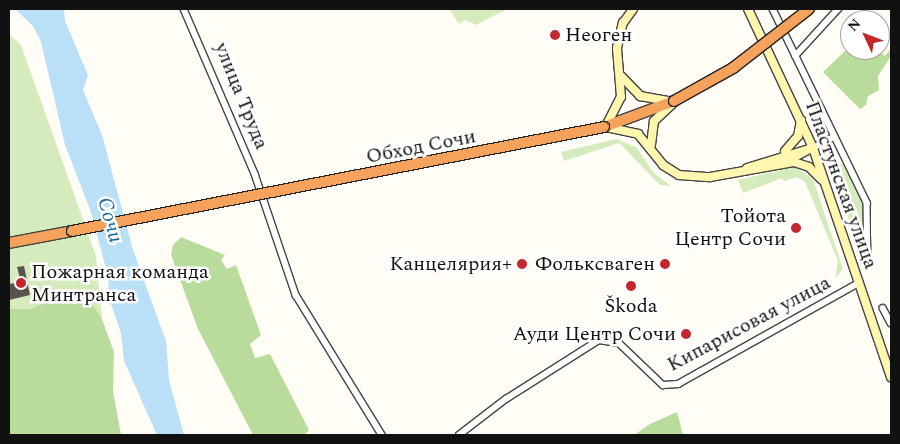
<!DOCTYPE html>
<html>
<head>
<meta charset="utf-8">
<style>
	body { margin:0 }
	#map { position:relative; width:900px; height:444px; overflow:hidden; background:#fffdf5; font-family:Spectral,serif }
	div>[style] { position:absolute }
	.green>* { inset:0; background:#d5ebbd }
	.forest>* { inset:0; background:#b9dc9c }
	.water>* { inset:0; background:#b9e0f7 }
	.building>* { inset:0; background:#5a524d }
	.roads { filter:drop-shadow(1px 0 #444) drop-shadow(-1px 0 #444) drop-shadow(0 1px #444) drop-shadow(0 -1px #444) }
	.street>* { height:5.5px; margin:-2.75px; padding:0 2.75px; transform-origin:2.75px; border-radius:2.75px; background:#fff }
	.secondary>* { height:8px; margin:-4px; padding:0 4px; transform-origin:4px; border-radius:4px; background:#fff6b0 }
	.highway>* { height:10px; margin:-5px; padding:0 5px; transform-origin:5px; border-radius:5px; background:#f5a25d }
	.bridges { filter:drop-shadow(1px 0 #222) drop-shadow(-1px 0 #222) drop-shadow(0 1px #222) drop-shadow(0 -1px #222) }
	.highway-bridge>* { height:10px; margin:-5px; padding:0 5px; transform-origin:5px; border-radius:5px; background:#f5a25d }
	.dots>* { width:14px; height:14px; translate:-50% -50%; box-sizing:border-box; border:2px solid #fff; border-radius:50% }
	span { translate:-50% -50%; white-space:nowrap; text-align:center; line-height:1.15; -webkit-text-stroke:5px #fff; paint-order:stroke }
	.poi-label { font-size:20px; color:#111 }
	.left { translate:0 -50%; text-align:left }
	.right { translate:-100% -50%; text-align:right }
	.street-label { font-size:20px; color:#111 }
	.water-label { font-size:21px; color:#1768a6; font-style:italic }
	.frame { position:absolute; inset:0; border:10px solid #111; pointer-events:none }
	.north { position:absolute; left:840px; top:10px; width:50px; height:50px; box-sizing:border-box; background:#fff; border:1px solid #a0a0a0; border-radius:50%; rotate:313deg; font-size:14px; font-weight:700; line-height:20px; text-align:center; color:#111 }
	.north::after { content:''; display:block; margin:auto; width:18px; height:22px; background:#c4262e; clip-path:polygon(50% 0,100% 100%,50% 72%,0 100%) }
</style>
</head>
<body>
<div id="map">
	<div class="green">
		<i style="clip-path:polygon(449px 9px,507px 9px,476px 25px,465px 20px,459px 24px)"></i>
		<i style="clip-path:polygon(9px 34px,21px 45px,96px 256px,102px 319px,88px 297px,61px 295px,31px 309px,9px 309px)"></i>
		<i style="clip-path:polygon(616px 139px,636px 147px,654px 173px,671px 186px,660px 185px,619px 143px,564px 161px,561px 152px)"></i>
		<i style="clip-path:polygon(825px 154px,847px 167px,865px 204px,863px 259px)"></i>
		<i style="clip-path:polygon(795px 167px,813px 179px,843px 269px,835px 279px,838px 261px,805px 182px,797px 177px,784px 181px,782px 178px,743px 193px,738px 180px)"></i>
	</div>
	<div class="forest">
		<i style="clip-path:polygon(850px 46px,850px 50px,877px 50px,885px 56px,891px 49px,891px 56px,878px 76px,879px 90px,868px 96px,866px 105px,860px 109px,823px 72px)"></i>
		<i style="clip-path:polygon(181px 237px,225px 255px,221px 260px,227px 269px,236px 265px,261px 335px,250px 344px,255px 358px,270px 354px,309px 430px,304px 435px,253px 435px,198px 329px,171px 255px,173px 245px)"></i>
		<i style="clip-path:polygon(61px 295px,88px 297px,102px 319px,114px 352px,113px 391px,121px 435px,9px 435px,9px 309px,31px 309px)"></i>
		<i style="clip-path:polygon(677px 412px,683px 435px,634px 435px,650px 424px)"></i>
	</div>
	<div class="water">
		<i style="clip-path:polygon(15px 9px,64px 9px,65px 21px,88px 75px,83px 90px,102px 135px,133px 250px,166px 341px,169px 380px,184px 435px,157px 435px,124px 361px,121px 333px,109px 298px,108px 276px,91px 212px,65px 145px,41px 42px,33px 26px)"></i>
	</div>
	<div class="building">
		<i style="clip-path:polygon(24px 266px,30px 295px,9px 300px,9px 284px,21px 282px,17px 267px)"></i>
	</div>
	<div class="roads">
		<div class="street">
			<i style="left:184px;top:9px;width:180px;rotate:66.7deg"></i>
			<i style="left:255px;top:174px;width:128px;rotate:71.3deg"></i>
			<i style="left:296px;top:295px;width:164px;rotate:58.4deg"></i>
			<i style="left:773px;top:9px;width:216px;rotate:64.1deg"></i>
			<i style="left:867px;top:203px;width:61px;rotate:89.1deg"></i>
			<i style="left:795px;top:56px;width:64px;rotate:-47.5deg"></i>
			<i style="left:813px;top:148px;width:24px;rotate:-28deg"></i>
			<i style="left:883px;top:308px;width:17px;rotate:62deg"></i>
			<i style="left:459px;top:435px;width:59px;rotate:-37.5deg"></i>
			<i style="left:506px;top:399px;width:110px;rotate:-32.4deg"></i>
			<i style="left:599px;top:340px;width:20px;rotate:9deg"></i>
			<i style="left:619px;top:343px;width:61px;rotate:43.7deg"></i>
			<i style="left:663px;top:385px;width:15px;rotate:-4deg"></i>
			<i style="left:678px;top:384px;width:207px;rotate:-29.2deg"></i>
		</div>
		<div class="secondary">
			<i style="left:748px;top:9px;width:153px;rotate:64.9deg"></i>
			<i style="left:813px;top:148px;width:242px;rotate:71.2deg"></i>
			<i style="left:621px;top:76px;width:28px;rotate:46deg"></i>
			<i style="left:640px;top:96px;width:27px;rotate:10deg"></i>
			<i style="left:606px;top:126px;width:33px;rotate:-63deg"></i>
			<i style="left:621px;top:97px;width:49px;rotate:-94.7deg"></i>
			<i style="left:617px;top:48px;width:26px;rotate:-77deg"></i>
			<i style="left:623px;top:23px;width:17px;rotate:-54deg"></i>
			<i style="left:606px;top:127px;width:33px;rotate:12deg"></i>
			<i style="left:638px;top:134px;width:40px;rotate:51deg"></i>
			<i style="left:663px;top:165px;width:19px;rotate:32deg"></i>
			<i style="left:679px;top:175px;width:31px;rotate:4deg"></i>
			<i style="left:710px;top:177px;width:85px;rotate:-10.1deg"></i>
			<i style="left:794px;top:162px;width:16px;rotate:18deg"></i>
			<i style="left:809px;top:167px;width:18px;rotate:45deg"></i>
			<i style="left:651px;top:145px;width:24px;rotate:-83deg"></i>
			<i style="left:654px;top:121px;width:26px;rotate:-43deg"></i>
			<i style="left:785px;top:151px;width:20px;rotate:-49deg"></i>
			<i style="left:798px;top:136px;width:16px;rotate:-79deg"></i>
			<i style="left:789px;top:160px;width:26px;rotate:-28deg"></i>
			<i style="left:747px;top:168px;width:69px;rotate:-16.9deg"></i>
		</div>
		<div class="highway">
			<i style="left:604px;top:127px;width:75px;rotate:-20.4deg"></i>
			<i style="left:9px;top:243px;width:64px;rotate:-10.8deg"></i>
		</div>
	</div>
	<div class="bridges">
		<div class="highway-bridge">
			<i style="left:674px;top:101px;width:68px;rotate:-29.2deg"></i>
			<i style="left:733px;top:68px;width:96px;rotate:-37.8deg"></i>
			<i style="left:72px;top:231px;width:542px;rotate:-11.06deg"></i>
		</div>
	</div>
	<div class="dots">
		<i style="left:555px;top:35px;background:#c4262e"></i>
		<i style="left:796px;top:228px;background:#c4262e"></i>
		<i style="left:522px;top:264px;background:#c4262e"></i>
		<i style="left:665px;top:264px;background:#c4262e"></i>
		<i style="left:21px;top:283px;background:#c4262e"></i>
		<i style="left:631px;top:286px;background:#c4262e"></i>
		<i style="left:686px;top:334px;background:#c4262e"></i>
	</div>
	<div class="poi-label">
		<span class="left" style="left:565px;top:35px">Неоген</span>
		<span class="right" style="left:786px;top:228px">Тойота<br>Центр Сочи</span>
		<span class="right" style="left:512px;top:264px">Канцелярия+</span>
		<span class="right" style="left:655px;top:264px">Фольксваген</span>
		<span class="left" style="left:31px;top:284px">Пожарная команда<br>Минтранса</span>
		<span style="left:631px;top:306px">Škoda</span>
		<span class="right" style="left:676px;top:334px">Ауди Центр Сочи</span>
	</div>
	<div class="street-label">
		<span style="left:241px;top:96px;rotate:68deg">улица Труда</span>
		<span style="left:421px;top:147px;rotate:-11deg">Обход Сочи</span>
		<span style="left:841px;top:185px;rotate:70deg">Пластунская улица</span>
		<span style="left:749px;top:324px;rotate:-28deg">Кипарисовая улица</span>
	</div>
	<div class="water-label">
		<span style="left:110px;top:220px;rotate:74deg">Сочи</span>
	</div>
	<div class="frame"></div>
	<div class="north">N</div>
</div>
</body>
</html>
